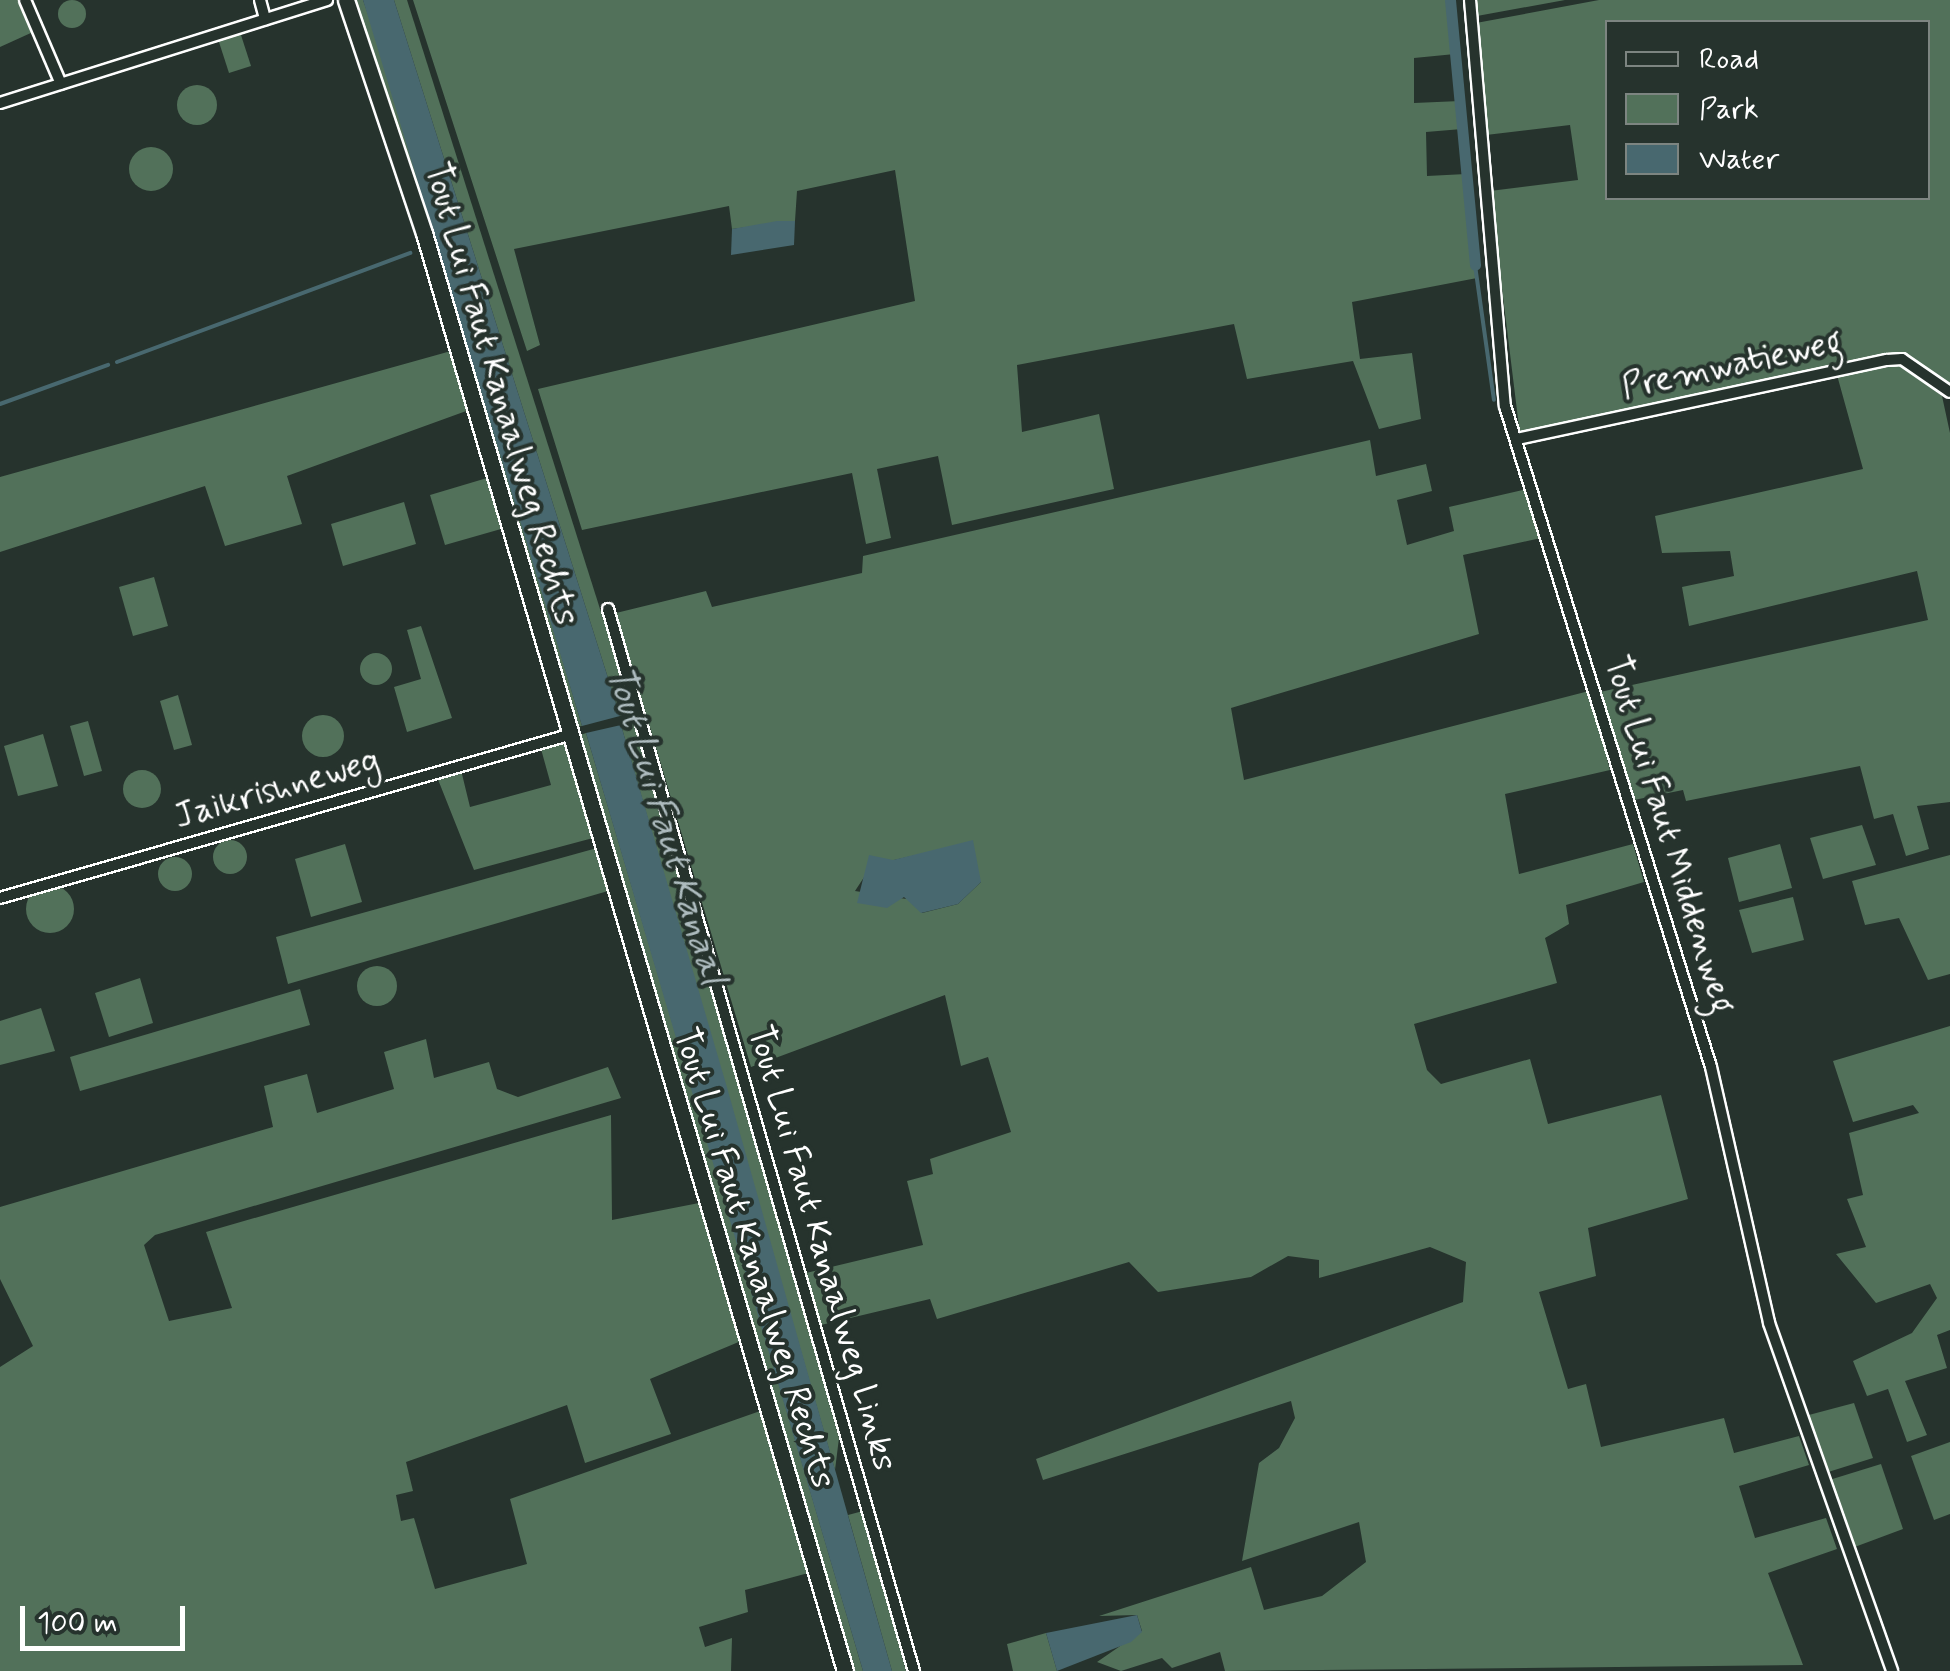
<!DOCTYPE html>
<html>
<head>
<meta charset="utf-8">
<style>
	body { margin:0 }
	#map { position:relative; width:1950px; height:1671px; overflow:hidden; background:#26332d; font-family:Mynerve,sans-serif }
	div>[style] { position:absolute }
	.green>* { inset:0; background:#52715a }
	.round { border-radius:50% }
	.water>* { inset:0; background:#48686f }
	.stream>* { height:4px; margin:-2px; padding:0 2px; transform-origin:2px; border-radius:2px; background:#48686f }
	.canal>* { height:11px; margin:-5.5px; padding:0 5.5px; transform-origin:5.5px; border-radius:5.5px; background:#48686f }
	.roads { filter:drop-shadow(2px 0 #fff) drop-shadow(-2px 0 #fff) drop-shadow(0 2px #fff) drop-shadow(0 -2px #fff) }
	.street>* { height:10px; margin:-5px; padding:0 5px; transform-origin:5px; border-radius:5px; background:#26332d }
	.secondary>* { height:15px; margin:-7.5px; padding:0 7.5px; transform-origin:7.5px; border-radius:7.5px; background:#26332d }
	span { translate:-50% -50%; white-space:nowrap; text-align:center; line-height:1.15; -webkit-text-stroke:8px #26332d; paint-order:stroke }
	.street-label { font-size:35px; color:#fff }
	.water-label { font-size:38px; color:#adbbbe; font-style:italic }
	.legend { position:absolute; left:1605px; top:20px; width:325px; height:180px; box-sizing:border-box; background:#26332d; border:2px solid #7d8581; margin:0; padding:12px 18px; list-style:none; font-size:30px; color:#fff }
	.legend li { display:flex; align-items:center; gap:20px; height:50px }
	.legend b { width:50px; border:2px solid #7d8581 }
	.scale { position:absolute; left:20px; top:1606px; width:165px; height:45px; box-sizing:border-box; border:5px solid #fff; border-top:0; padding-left:12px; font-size:30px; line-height:35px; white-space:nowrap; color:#fff; -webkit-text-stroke:8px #26332d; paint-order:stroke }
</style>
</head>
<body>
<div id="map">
	<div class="green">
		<i class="round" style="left:58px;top:0;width:28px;height:28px"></i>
		<i style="clip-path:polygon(0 0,19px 0,33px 32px,0 47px)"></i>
		<i style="clip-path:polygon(352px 0,363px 0,394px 89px,582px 726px,574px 727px)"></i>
		<i style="clip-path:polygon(394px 0,407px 0,633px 713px,620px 716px)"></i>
		<i style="clip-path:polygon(413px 0,1450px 0,1455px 54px,1414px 58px,1414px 103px,1460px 101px,1462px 129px,1426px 132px,1427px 176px,1466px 174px,1477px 278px,1352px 302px,1360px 359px,1412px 353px,1421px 419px,1379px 429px,1353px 361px,1247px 379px,1234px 324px,1017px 365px,1022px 432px,1099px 414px,1114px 489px,952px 525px,938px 456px,877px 469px,891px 538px,866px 544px,852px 473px,582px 530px,538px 389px,915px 301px,895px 170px,797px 191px,795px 221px,732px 229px,729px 206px,514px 249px,540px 345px,527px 351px)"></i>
		<i style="clip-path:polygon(1475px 0,1565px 0,1477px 16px)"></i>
		<i style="clip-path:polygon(evenodd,1599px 0,1950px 0,1950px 384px,1899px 354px,1520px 435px,1490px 191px,1578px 180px,1570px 125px,1486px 135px,1476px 23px,1599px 0,1608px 22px,1928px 22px,1928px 198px,1608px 198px,1608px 22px)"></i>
		<i style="clip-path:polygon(240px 32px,251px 66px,229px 73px,218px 39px)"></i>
		<i class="round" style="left:177px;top:85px;width:40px;height:40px"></i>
		<i class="round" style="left:129px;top:147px;width:44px;height:44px"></i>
		<i style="clip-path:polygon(451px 351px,469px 410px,287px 476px,302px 524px,225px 546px,205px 486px,0 552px,0 477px)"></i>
		<i style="clip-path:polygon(1902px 365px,1942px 396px,1950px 433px,1950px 802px,1917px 806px,1929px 849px,1906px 856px,1893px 814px,1874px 819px,1860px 766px,1686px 801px,1683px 790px,1634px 800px,1600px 692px,1928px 620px,1917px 571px,1689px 626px,1682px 587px,1734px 576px,1730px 551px,1662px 553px,1655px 516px,1863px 469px,1837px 375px)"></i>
		<i style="clip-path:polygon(evenodd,1370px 440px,1376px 476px,1426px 464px,1432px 491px,1397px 500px,1407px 545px,1454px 531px,1449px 507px,1527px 489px,1541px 538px,1463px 555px,1479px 634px,1231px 708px,1244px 780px,1589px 691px,1610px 770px,1505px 794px,1519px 874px,1633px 844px,1644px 882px,1566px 905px,1569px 924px,1545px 938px,1557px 983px,1414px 1024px,1427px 1070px,1441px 1084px,1530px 1059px,1548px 1124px,1661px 1095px,1688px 1199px,1588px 1228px,1596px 1276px,1539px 1292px,1568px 1389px,1586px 1384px,1601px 1447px,1724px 1418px,1734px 1453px,1799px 1436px,1809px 1465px,1739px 1486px,1755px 1538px,1826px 1518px,1837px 1549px,1768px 1573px,1803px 1665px,1225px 1671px,1220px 1652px,1172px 1668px,1162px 1658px,1121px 1671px,1097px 1662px,1142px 1631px,1137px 1615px,1099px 1616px,1251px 1567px,1264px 1610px,1322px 1596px,1366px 1562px,1359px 1522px,1242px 1561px,1259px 1463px,1279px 1448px,1295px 1418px,1291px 1401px,1043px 1480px,1036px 1459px,1463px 1302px,1466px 1262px,1430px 1247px,1319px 1278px,1319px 1260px,1288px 1256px,1251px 1277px,1158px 1292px,1129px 1262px,937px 1319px,930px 1299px,821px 1325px,806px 1273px,923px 1245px,907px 1181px,933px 1174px,930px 1159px,1011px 1132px,988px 1057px,961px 1066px,945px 995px,751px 1067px,616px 613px,706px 591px,712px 607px,862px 573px,863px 556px,1370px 440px,916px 855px,981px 882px,958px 904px,922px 913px,913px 900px,855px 891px,872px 865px,916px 855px)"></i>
		<i style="clip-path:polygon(487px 478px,501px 529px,445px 545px,430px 495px)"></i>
		<i style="clip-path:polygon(404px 502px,416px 544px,343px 566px,331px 524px)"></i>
		<i style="clip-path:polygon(154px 577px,168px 626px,133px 636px,119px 587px)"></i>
		<i style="clip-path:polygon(421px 626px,452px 718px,407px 732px,394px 687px,421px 679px,407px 630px)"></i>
		<i class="round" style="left:360px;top:653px;width:32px;height:32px"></i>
		<i style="clip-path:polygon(178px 695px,192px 745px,174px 750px,160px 701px)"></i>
		<i class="round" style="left:302px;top:715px;width:42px;height:42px"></i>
		<i style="clip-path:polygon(88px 721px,102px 771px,84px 776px,70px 726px)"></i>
		<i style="clip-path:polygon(635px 722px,839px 1438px,835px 1470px,621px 725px)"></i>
		<i style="clip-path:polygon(586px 733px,693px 1092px,863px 1671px,850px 1671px,575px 737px)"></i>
		<i style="clip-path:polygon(43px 734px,58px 786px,18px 796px,4px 746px)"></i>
		<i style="clip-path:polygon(566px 742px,593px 838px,474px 870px,437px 777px,461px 770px,470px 807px,551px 785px,541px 749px)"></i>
		<i class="round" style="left:123px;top:770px;width:38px;height:38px"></i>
		<i style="clip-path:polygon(1862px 825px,1876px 865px,1823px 879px,1810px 838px)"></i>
		<i class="round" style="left:213px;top:840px;width:34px;height:34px"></i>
		<i style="clip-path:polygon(345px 844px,362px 902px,311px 917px,295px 859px)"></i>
		<i style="clip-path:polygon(1780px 844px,1792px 888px,1739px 902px,1728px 858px)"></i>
		<i style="clip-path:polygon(597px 848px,608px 891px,288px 984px,276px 937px)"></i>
		<i style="clip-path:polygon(1950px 855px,1950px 974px,1928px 980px,1899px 918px,1865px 925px,1852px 881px)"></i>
		<i class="round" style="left:158px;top:857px;width:34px;height:34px"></i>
		<i class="round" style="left:26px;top:885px;width:48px;height:48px"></i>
		<i style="clip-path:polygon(1793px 897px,1804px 940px,1752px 953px,1739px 910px)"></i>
		<i class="round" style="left:357px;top:966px;width:40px;height:40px"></i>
		<i style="clip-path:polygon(140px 978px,153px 1023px,109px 1037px,95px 993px)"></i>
		<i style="clip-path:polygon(300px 989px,310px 1025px,80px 1091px,70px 1057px)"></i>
		<i style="clip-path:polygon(41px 1008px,55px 1051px,0 1065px,0 1021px)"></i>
		<i style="clip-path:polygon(1950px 1026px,1950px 1330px,1937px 1335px,1947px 1368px,1905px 1381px,1927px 1435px,1907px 1442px,1888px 1389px,1867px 1396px,1853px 1361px,1912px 1333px,1937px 1298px,1930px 1284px,1876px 1303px,1836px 1254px,1866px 1247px,1847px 1199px,1863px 1195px,1849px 1133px,1919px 1113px,1913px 1105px,1853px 1122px,1833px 1061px)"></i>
		<i style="clip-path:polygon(426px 1039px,434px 1078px,489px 1062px,497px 1089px,518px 1097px,608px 1067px,621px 1098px,155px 1235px,144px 1245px,169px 1321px,232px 1308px,206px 1232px,611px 1115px,612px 1220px,699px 1203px,741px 1341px,650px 1379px,671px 1434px,585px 1463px,567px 1405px,406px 1462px,413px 1491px,396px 1495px,401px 1521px,414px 1518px,435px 1589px,527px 1564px,510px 1499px,763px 1410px,812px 1572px,745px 1590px,748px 1612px,699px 1627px,705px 1647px,732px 1638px,731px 1671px,0 1671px,0 1367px,33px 1346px,0 1279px,0 1207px,273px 1127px,264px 1086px,307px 1074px,317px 1113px,394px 1089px,384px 1052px)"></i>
		<i style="clip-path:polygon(1854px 1403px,1873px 1458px,1825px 1473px,1805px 1416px)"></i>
		<i style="clip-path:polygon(1950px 1442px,1950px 1514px,1934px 1520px,1911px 1456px)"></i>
		<i style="clip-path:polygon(1881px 1464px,1903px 1529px,1852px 1548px,1826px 1481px)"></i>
		<i style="clip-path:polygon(863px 1511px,906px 1671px,892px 1671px,848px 1515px)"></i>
		<i style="clip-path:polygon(1046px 1633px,1057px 1671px,1013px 1671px,1007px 1644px)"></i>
	</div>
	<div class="water">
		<i style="clip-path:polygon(363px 0,394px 0,620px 716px,582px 726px)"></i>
		<i style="clip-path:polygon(777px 221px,795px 221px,794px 245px,731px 255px,732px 229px)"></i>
		<i style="clip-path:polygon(621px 725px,726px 1084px,892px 1671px,863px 1671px,586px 733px)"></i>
		<i style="clip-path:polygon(973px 840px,981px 882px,958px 904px,921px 913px,904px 897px,887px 908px,857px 903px,869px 855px,893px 860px)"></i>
		<i style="clip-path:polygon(1137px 1615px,1142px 1632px,1131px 1642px,1057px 1671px,1046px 1633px)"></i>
	</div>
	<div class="stream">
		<i style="left:1475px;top:265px;width:136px;rotate:82deg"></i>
		<i style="left:117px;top:362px;width:313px;rotate:-20.4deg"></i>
		<i style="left:0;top:404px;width:115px;rotate:-19.9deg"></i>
	</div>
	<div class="canal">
		<i style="left:1450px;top:0;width:266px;rotate:84.6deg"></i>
	</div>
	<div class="roads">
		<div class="street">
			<i style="left:25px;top:0;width:91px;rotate:66.8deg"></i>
			<i style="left:260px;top:0;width:20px;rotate:75deg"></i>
			<i style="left:1470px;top:0;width:408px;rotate:85.1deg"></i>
			<i style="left:1505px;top:406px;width:692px;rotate:72.69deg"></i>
			<i style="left:1711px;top:1067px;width:262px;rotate:77.2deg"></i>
			<i style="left:1769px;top:1323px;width:369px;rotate:70.5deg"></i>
			<i style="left:0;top:103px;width:343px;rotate:-17.5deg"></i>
			<i style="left:1517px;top:439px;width:378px;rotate:-12.1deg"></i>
			<i style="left:1887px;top:360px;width:15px;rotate:-4deg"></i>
			<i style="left:1902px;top:359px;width:58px;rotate:34.5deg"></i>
			<i style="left:608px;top:609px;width:1105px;rotate:73.93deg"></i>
			<i style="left:0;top:898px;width:592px;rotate:-15.99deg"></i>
		</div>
		<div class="secondary">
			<i style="left:346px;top:0;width:246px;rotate:71.5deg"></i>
			<i style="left:424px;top:233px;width:1498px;rotate:73.68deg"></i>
		</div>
	</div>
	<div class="street-label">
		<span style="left:1732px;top:365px;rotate:-12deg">Premwatieweg</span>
		<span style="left:501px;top:394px;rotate:74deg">Tout Lui Faut Kanaalweg Rechts</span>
		<span style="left:277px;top:789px;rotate:-16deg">Jaikrishneweg</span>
		<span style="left:1669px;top:835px;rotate:73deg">Tout Lui Faut Middenweg</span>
		<span style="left:822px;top:1248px;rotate:74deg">Tout Lui Faut Kanaalweg Links</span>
		<span style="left:754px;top:1258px;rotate:73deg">Tout Lui Faut Kanaalweg Rechts</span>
	</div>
	<div class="water-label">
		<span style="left:665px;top:825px;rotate:73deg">Tout Lui Faut Kanaal</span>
	</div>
	<ul class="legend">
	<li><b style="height:12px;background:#26332d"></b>Road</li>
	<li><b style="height:28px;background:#52715a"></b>Park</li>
	<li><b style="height:28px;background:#48686f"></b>Water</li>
	</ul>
	<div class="scale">100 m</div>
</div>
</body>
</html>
